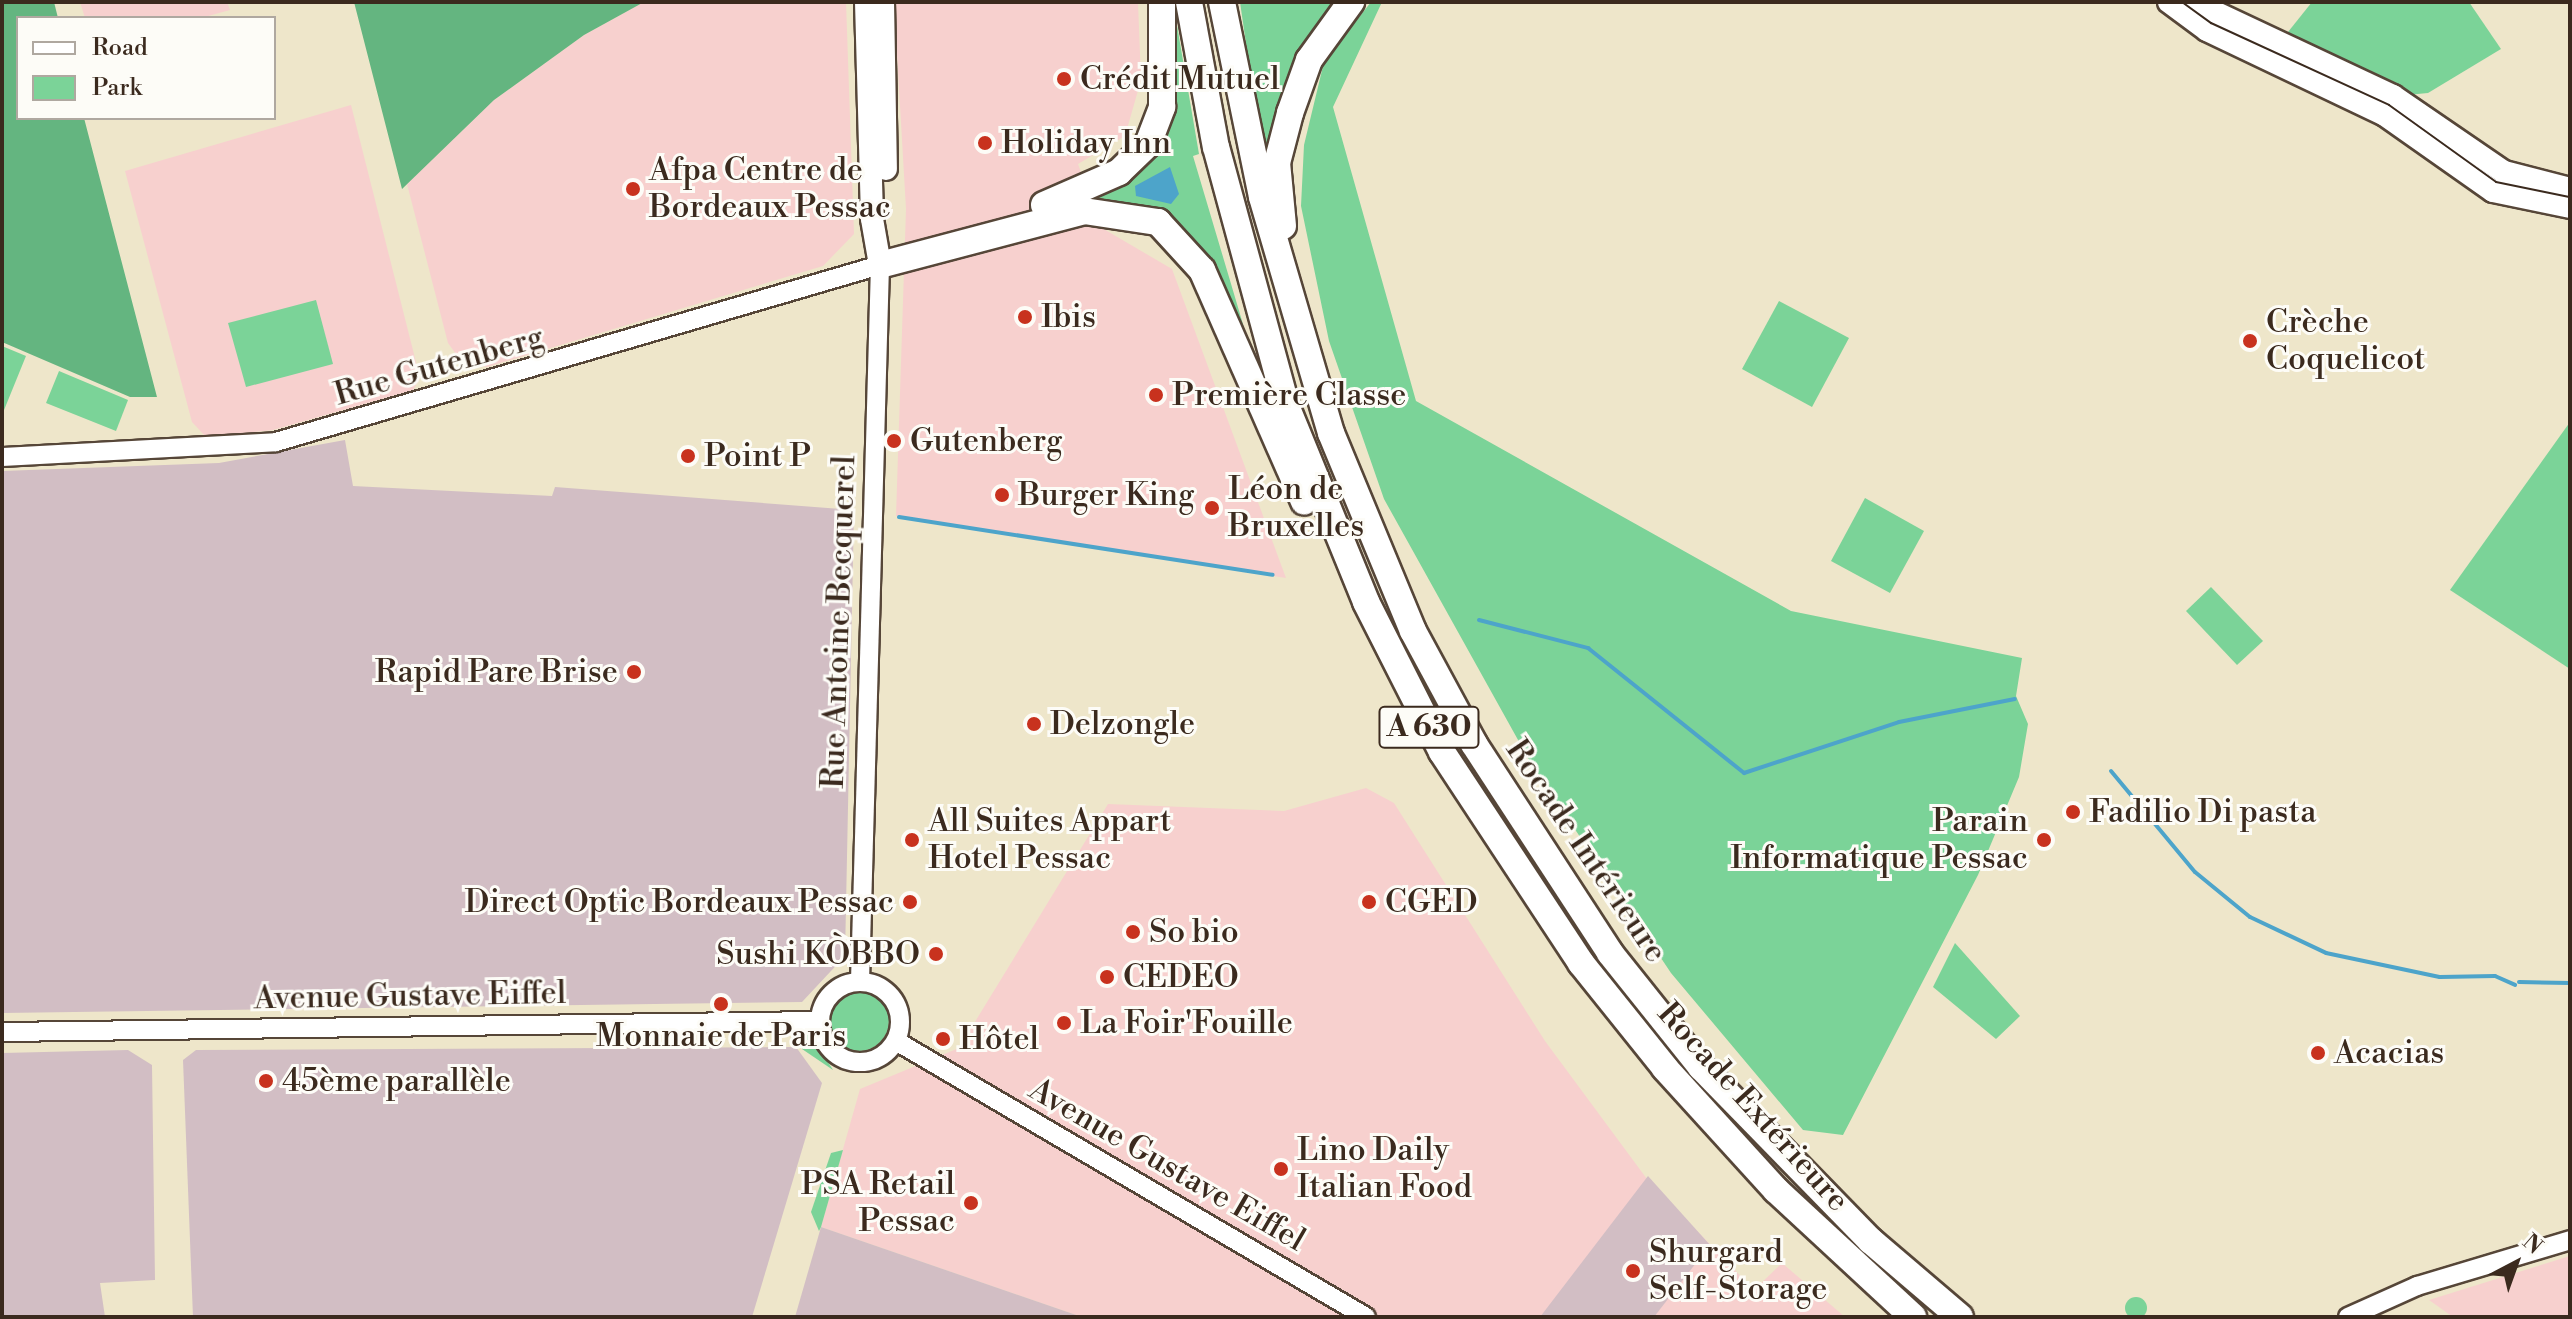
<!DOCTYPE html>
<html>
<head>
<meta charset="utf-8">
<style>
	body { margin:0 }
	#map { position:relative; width:2572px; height:1319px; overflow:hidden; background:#eee6ca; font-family:"Libre Bodoni",serif }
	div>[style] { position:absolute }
	.built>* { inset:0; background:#f7d0ce }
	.industrial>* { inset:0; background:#d2bec4 }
	.green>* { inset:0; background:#7bd398 }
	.round { border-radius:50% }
	.forest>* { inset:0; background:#64b580 }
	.water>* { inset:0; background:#4da4ca }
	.stream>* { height:4px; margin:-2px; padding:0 2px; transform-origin:2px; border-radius:2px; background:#4da4ca }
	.roads { filter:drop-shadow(2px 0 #564638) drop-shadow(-2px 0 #564638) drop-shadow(0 2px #564638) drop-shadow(0 -2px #564638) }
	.minor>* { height:18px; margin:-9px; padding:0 9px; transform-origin:9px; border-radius:9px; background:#fff }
	.minor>.ring { margin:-9px; padding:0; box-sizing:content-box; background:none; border:18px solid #fff; border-radius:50% }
	.major>* { height:22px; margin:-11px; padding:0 11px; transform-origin:11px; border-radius:11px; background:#fff }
	.highway>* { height:26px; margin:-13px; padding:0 13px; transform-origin:13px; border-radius:13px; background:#fff }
	.tram>* { height:2px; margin:-1px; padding:0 1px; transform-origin:1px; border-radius:1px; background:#3b2a1e }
	.dots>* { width:22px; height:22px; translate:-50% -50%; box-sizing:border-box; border:4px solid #fdfcf7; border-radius:50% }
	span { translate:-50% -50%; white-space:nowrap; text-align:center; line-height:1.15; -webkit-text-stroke:6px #fdfcf7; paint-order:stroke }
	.shield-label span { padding:2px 6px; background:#fdfcf7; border:2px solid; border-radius:6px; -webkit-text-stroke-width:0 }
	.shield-label { font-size:30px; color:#3b2a1e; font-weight:700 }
	.poi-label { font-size:32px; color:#3b2a1e }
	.left { translate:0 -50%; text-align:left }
	.right { translate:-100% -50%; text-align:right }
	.street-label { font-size:32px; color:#3b2a1e }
	.frame { position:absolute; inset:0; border:4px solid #3b2a1e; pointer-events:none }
	.legend { position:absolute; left:16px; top:16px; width:260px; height:104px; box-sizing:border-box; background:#fdfcf7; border:2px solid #afa8a0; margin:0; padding:10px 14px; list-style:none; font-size:24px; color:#3b2a1e }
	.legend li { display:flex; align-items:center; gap:16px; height:40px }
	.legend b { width:40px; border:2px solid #afa8a0 }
	.north { position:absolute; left:2476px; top:1223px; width:80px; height:80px; -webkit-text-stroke:6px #fdfcf7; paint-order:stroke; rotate:41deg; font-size:22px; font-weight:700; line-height:32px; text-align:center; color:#3b2a1e }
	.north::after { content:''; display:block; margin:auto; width:28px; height:36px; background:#3b2a1e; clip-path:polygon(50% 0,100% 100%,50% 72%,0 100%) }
</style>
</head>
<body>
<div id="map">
	<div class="built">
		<i style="clip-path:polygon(80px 2px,227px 2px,230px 10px,201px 18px,85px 18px)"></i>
		<i style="clip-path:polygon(644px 2px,846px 2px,854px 234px,823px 266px,487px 367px,461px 361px,448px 343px,407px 184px,494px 100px,584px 35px)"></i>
		<i style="clip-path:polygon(894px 2px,1138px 2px,1141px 80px,1125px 136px,1078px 164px,1102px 228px,1172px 269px,1286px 578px,896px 516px,906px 209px)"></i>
		<i style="clip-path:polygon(351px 105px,420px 378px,413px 390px,273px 430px,206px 437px,192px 422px,125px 171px)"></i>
		<i style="clip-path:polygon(1366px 788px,1394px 803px,1545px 1041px,1647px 1179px,1754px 1290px,1782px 1263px,1845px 1317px,1082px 1317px,821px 1227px,860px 1089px,959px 1048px,1108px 804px,1284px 811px)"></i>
		<i style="clip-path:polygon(2570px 1256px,2570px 1317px,2453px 1317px,2429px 1300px)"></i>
	</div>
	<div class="industrial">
		<i style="clip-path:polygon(345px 440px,353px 486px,552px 496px,555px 487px,854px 510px,845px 956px,802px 1002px,2px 1013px,2px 471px,219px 463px)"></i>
		<i style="clip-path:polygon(796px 1047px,822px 1083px,752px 1317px,193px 1317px,183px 1060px,196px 1050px)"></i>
		<i style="clip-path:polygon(128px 1050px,152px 1065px,155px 1280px,100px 1283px,105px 1317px,2px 1317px,2px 1053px)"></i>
		<i style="clip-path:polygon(1648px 1176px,1710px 1245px,1654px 1317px,1540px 1317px)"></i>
		<i style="clip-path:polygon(821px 1227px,1082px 1317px,795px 1317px)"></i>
	</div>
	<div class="green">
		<i style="clip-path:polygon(1173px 2px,1199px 154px,1193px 156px,1259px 378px,1198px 252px,1081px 200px,1144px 160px)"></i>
		<i style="clip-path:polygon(1240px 2px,1346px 2px,1269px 167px,1253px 92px)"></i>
		<i style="clip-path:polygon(1371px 2px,1382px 2px,1333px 107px,1416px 401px,1791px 611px,2022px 658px,2016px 696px,2028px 724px,2019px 777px,1978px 875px,1843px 1135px,1803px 1130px,1671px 973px,1532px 765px,1384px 499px,1329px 341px,1301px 206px,1304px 145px,1324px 62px)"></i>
		<i style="clip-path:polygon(2312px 2px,2469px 2px,2501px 49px,2428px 93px,2407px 95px,2284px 37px)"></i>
		<i style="clip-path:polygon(316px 300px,333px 364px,246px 387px,228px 323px)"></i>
		<i style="clip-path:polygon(1779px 301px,1849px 338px,1812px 407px,1742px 369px)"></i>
		<i style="clip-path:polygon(2px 346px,26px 356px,2px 415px)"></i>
		<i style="clip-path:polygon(59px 371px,128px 400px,116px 431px,46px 403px)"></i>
		<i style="clip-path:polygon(2570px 422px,2570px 669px,2450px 590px)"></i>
		<i style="clip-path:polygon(1865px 498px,1924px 531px,1890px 593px,1831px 561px)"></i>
		<i style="clip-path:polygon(2211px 587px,2263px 641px,2237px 665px,2186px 611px)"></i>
		<i style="clip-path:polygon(1955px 943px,2020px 1016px,1996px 1039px,1933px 987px)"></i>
		<i class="round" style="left:829px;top:991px;width:60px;height:60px"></i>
		<i style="clip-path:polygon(802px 1031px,813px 1038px,833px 1070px,802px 1049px)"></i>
		<i style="clip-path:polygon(843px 1150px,821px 1227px,819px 1231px,811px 1212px,831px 1153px)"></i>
		<i class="round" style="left:2125px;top:1297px;width:22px;height:22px"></i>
	</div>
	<div class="forest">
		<i style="clip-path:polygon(2px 2px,54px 2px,58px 18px,18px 18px,18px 118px,84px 118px,157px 397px,130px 397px,2px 342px)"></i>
		<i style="clip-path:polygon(354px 2px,644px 2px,584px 35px,494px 100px,402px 189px)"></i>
	</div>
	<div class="water">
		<i style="clip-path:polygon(1170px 167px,1179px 194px,1171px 204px,1136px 196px,1135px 186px)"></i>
	</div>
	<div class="stream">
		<i style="left:899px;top:517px;width:378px;rotate:8.8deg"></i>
		<i style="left:1479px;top:620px;width:113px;rotate:14.4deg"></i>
		<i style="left:1588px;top:648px;width:200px;rotate:38.7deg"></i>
		<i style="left:1744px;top:773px;width:163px;rotate:-18.2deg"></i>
		<i style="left:1899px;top:722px;width:118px;rotate:-11.2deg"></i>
		<i style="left:2111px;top:771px;width:131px;rotate:50.3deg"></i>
		<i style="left:2195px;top:872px;width:71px;rotate:39.3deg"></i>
		<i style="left:2250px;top:917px;width:84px;rotate:25.3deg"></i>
		<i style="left:2326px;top:953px;width:116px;rotate:11.9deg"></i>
		<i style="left:2440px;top:977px;width:55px;rotate:-1deg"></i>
		<i style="left:2495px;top:976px;width:22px;rotate:24deg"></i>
		<i style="left:2519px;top:982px;width:51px;rotate:1.1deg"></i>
	</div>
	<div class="roads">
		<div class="minor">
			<i style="left:2px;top:457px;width:274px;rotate:-3.1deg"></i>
			<i style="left:276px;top:442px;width:629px;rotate:-16.33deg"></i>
			<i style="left:880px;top:265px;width:716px;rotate:91.6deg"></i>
			<i class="ring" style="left:820px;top:982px;width:62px;height:62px"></i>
			<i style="left:2px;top:1032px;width:818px;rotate:-0.77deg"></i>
			<i style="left:896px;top:1041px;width:545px;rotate:30.42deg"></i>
			<i style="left:2348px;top:1317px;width:76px;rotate:-24.2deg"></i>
			<i style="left:2417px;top:1286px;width:160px;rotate:-16.7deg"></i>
		</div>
		<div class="major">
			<i style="left:866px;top:2px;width:217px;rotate:88.4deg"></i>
			<i style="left:872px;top:219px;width:47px;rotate:80.1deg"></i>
			<i style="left:883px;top:2px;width:167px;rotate:89deg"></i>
			<i style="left:2169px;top:2px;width:47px;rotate:36.4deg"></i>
			<i style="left:2207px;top:30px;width:197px;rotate:25.5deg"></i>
			<i style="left:2385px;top:115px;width:132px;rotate:35.1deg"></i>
			<i style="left:2493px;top:191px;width:79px;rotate:11.7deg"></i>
			<i style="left:2193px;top:2px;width:221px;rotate:25.2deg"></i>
			<i style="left:2393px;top:96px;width:135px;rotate:34.4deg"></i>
			<i style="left:2504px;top:172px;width:68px;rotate:14.4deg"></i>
		</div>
		<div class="highway">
			<i style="left:1189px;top:2px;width:147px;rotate:79.5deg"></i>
			<i style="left:1216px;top:147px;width:270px;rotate:74.8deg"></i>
			<i style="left:1287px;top:408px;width:209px;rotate:67.8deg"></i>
			<i style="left:1366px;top:602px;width:168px;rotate:63.1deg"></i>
			<i style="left:1442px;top:752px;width:253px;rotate:56.6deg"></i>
			<i style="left:1581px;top:963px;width:134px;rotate:51.3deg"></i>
			<i style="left:1665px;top:1068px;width:165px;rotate:47.7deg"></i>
			<i style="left:1776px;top:1190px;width:187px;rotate:42.8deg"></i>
			<i style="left:1222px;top:2px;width:199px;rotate:78.4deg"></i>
			<i style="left:1262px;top:197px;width:246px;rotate:73.7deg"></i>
			<i style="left:1331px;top:433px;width:214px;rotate:67.5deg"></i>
			<i style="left:1413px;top:631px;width:128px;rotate:61.6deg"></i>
			<i style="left:1474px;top:744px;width:249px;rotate:56.9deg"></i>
			<i style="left:1610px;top:953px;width:146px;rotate:51.4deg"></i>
			<i style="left:1701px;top:1067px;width:243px;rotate:45.7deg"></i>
			<i style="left:1871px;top:1241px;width:117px;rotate:40.5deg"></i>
			<i style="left:1044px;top:205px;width:82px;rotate:-23.7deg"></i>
			<i style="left:1119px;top:172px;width:40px;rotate:-44deg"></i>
			<i style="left:1148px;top:144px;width:40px;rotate:-69deg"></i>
			<i style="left:1162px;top:107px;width:105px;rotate:-90deg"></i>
			<i style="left:1283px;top:226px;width:63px;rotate:-95.4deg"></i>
			<i style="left:1277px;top:163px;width:52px;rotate:-75.4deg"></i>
			<i style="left:1290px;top:113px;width:56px;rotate:-70.3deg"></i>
			<i style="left:1309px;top:60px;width:72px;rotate:-54.1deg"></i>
			<i style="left:880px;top:265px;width:211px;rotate:-14.8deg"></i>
			<i style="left:1084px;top:211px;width:75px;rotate:8.5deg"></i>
			<i style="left:1158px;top:222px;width:65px;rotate:47.5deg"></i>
			<i style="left:1202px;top:270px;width:253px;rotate:66.2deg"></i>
		</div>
	</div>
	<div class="tram">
		<i style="left:2182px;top:2px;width:36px;rotate:36deg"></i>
		<i style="left:2211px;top:23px;width:196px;rotate:24.7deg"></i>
		<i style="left:2389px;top:105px;width:132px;rotate:35.7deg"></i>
		<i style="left:2496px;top:182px;width:76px;rotate:11.5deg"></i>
	</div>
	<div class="dots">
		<i style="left:1064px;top:79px;background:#c8321e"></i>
		<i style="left:985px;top:143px;background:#c8321e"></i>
		<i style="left:633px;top:189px;background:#c8321e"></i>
		<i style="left:1025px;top:317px;background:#c8321e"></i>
		<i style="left:2250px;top:341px;background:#c8321e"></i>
		<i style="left:1156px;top:395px;background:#c8321e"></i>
		<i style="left:894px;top:441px;background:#c8321e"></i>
		<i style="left:688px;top:456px;background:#c8321e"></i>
		<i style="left:1002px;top:495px;background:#c8321e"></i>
		<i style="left:1212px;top:508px;background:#c8321e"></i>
		<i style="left:634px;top:672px;background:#c8321e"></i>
		<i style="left:1034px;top:724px;background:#c8321e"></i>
		<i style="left:2073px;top:812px;background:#c8321e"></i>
		<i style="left:912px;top:840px;background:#c8321e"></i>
		<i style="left:2044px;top:840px;background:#c8321e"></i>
		<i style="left:910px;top:902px;background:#c8321e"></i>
		<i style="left:1369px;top:902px;background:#c8321e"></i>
		<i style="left:1133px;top:932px;background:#c8321e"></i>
		<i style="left:936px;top:954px;background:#c8321e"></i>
		<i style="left:1107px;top:977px;background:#c8321e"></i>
		<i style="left:721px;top:1004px;background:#c8321e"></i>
		<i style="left:1064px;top:1023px;background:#c8321e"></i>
		<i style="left:943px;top:1039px;background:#c8321e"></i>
		<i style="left:2318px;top:1053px;background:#c8321e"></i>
		<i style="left:266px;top:1081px;background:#c8321e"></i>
		<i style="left:1281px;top:1169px;background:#c8321e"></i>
		<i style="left:971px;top:1203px;background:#c8321e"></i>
		<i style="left:1633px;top:1271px;background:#c8321e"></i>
	</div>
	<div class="shield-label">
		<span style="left:1429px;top:727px">A 630</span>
	</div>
	<div class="poi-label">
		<span class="left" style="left:1080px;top:79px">Crédit Mutuel</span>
		<span class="left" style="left:1001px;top:143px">Holiday Inn</span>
		<span class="left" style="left:649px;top:189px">Afpa Centre de<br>Bordeaux Pessac</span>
		<span class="left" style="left:1041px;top:317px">Ibis</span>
		<span class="left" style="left:2266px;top:341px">Crèche<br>Coquelicot</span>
		<span class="left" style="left:1172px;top:395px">Première Classe</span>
		<span class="left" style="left:910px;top:441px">Gutenberg</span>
		<span class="left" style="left:704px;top:456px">Point P</span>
		<span class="left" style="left:1228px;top:508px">Léon de<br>Bruxelles</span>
		<span class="left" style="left:1018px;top:495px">Burger King</span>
		<span class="right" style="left:618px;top:672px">Rapid Pare Brise</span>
		<span class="left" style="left:1050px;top:724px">Delzongle</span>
		<span class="left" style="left:2089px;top:812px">Fadilio Di pasta</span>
		<span class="left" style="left:928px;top:840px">All Suites Appart<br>Hotel Pessac</span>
		<span class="right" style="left:2028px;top:840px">Parain<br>Informatique Pessac</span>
		<span class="right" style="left:894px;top:902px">Direct Optic Bordeaux Pessac</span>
		<span class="left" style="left:1385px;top:902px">CGED</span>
		<span class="left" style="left:1149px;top:932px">So bio</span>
		<span class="right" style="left:920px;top:954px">Sushi KÒBBO</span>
		<span class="left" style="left:1123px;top:977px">CEDEO</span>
		<span class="left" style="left:1080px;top:1023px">La Foir'Fouille</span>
		<span style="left:721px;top:1036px">Monnaie de Paris</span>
		<span class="left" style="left:959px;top:1039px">Hôtel</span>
		<span class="left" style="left:2334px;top:1053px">Acacias</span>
		<span class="left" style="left:282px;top:1081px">45ème parallèle</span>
		<span class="left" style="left:1297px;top:1169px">Lino Daily<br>Italian Food</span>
		<span class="right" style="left:955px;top:1203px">PSA Retail<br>Pessac</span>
		<span class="left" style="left:1649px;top:1271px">Shurgard<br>Self-Storage</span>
	</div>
	<div class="street-label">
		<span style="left:439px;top:366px;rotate:-16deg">Rue Gutenberg</span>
		<span style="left:839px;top:622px;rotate:-88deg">Rue Antoine Becquerel</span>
		<span style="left:1586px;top:851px;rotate:56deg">Rocade Intérieure</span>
		<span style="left:410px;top:996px;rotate:-1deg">Avenue Gustave Eiffel</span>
		<span style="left:1753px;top:1107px;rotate:48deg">Rocade Extérieure</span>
		<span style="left:1167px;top:1165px;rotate:30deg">Avenue Gustave Eiffel</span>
	</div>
	<div class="frame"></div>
	<ul class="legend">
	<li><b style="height:10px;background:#fff"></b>Road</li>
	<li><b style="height:22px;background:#7bd398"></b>Park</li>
	</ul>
	<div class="north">N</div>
</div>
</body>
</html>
